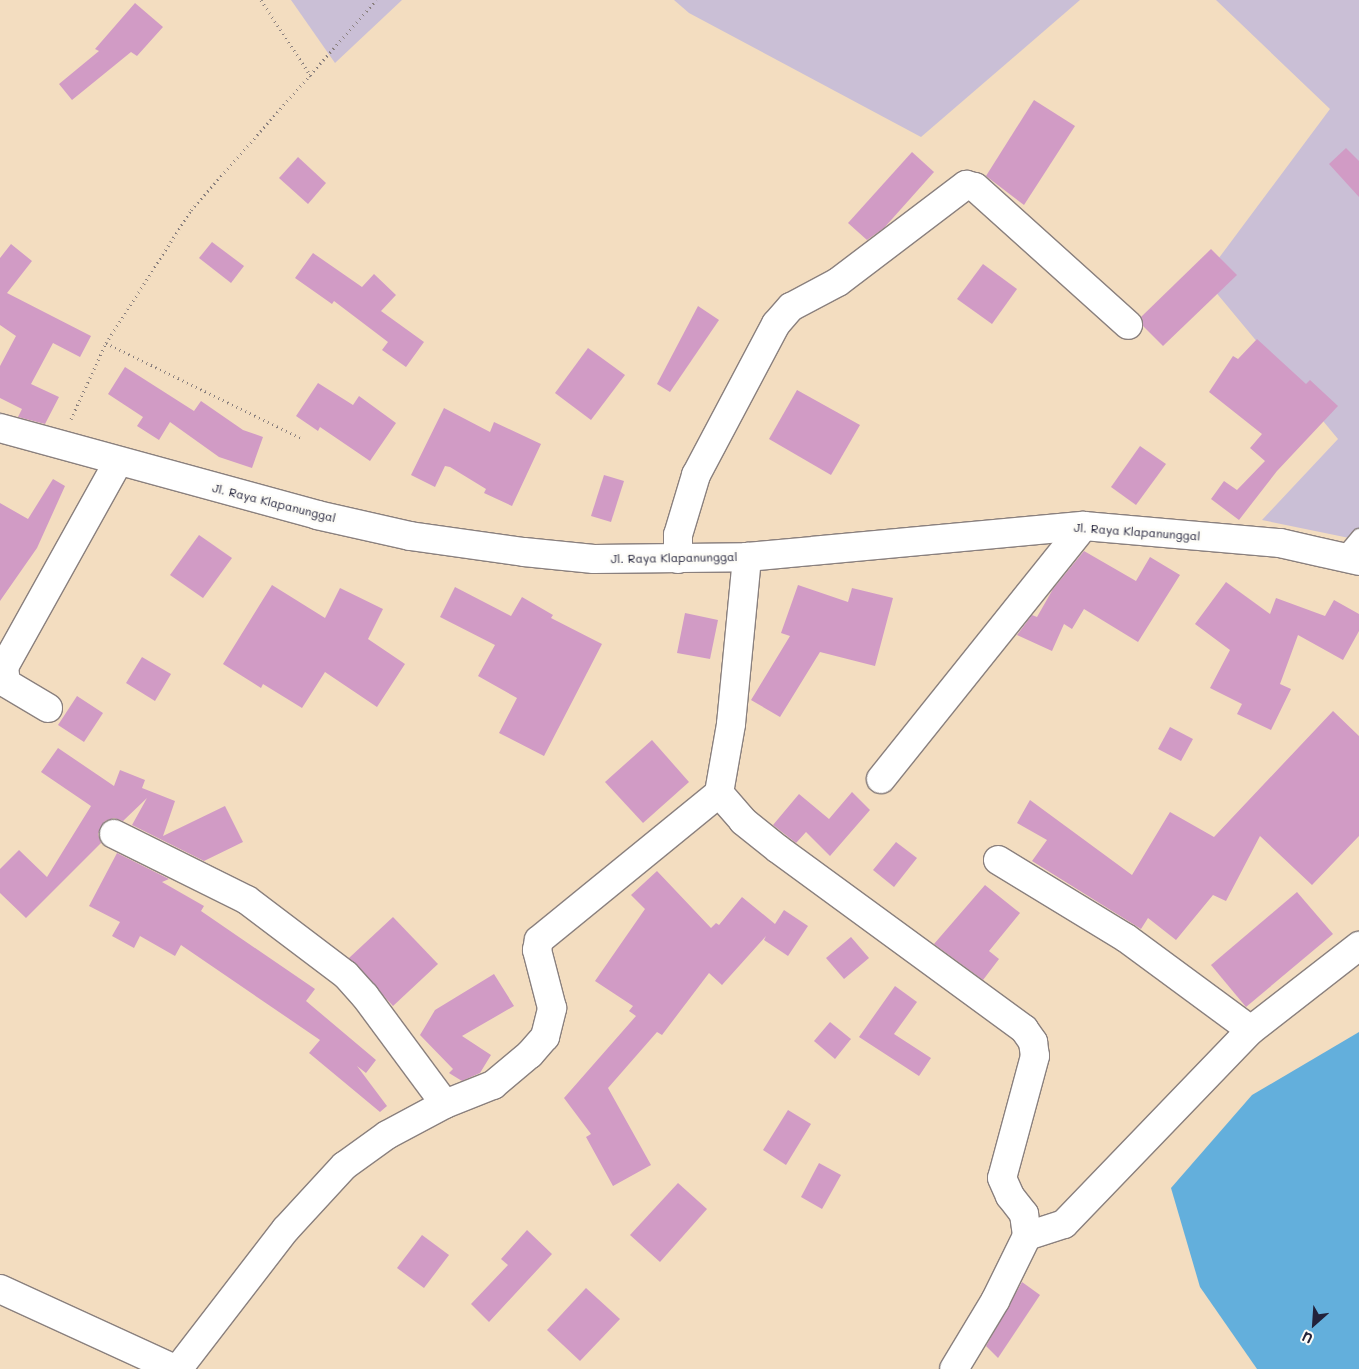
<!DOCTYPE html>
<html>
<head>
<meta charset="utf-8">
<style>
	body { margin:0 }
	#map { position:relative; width:1359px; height:1369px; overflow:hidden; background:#f3ddc0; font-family:Mali,sans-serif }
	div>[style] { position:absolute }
	.industrial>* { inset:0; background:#cabfd6 }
	.water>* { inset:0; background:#63afdc }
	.building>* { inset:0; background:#d19bc5 }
	.path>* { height:3px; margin-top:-1.5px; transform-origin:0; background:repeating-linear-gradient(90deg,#8a807e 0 1px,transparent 0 5px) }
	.roads { filter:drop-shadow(1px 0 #8a807e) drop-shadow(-1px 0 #8a807e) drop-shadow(0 1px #8a807e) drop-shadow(0 -1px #8a807e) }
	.lane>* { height:15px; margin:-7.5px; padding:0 7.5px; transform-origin:7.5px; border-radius:7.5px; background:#fff }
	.street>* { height:28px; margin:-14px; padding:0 14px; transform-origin:14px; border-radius:14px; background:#fff }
	.secondary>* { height:28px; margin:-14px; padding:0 14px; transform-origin:14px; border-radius:14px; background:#fff }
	span { translate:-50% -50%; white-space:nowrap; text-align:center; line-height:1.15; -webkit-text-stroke:5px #fdfcf7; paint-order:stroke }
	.street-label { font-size:12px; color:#22223b }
	.north { position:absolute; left:1289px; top:1299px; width:50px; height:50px; -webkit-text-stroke:4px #fdfcf7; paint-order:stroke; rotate:206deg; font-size:14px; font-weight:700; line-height:20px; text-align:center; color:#22223b }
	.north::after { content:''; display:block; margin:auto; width:18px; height:22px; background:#22223b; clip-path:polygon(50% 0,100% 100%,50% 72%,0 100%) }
</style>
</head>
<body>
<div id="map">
	<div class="industrial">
		<i style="clip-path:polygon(291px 0,402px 0,335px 63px)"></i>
		<i style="clip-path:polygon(674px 0,1080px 0,921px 137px,689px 13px)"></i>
		<i style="clip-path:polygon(1216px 0,1359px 0,1359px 540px,1262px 520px,1338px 439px,1204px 278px,1330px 109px)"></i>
	</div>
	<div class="water">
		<i style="clip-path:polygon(1359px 1032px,1359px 1369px,1257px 1369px,1200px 1287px,1171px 1188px,1252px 1095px)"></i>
	</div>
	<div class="building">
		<i style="clip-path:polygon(135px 3px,163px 27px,137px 56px,131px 52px,72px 100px,59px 84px,99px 51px,95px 49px)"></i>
		<i style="clip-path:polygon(1034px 100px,1075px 126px,1024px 205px,986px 176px)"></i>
		<i style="clip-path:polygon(1346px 148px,1359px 161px,1359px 197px,1329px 164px)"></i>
		<i style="clip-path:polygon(912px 152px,934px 172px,884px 228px,867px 240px,848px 223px)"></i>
		<i style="clip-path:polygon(298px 157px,326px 183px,308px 204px,279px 178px)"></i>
		<i style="clip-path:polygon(212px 242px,244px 266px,231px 283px,199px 258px)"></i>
		<i style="clip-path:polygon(11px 244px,32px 261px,7px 293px,91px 336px,80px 357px,53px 343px,31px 384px,59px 397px,45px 424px,18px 417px,22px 409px,0 398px,0 366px,16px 336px,0 325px,0 258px)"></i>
		<i style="clip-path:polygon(1211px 249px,1237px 275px,1163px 346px,1143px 326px,1141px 317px)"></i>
		<i style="clip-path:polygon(313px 253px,362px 287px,374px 274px,396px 295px,381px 311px,424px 342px,406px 367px,382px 350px,388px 342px,334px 301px,332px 304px,295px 278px)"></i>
		<i style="clip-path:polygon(983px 264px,1017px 289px,992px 324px,957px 299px)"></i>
		<i style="clip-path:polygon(698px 306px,719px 320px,670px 392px,657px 384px)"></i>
		<i style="clip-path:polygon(1257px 339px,1306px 384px,1310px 380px,1338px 406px,1277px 471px,1239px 520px,1211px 499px,1224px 481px,1237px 490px,1265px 461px,1250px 448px,1262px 434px,1209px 392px,1233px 356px,1238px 359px)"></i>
		<i style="clip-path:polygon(588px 348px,625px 375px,591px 420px,555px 393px)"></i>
		<i style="clip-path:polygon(125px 367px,194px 411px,201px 401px,243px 430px,263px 437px,252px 468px,219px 457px,170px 422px,159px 440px,137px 426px,143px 417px,108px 394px)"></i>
		<i style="clip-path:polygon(318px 383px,353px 405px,359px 396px,396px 423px,370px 461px,320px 427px,318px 431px,296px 416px)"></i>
		<i style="clip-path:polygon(797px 390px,860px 425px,831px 475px,769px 439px)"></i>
		<i style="clip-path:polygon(444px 408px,490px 432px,494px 422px,541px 444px,512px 506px,484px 493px,486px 489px,450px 467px,445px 466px,435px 487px,411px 475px)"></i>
		<i style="clip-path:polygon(1140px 446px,1166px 464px,1136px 505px,1111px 487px)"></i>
		<i style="clip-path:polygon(604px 475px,624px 481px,611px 522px,591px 516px)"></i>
		<i style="clip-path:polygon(53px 479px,65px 486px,37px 548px,0 601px,0 503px,28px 519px)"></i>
		<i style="clip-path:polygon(199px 535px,232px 558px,203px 598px,170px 575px)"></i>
		<i style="clip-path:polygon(1084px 551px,1136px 581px,1150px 557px,1180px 575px,1138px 642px,1084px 609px,1072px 629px,1064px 624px,1052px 651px,1017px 635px,1032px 615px,1037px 617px,1053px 589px)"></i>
		<i style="clip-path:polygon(1226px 582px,1270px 614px,1276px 598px,1325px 616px,1334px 600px,1359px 614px,1359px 631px,1343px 660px,1298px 635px,1280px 684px,1291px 689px,1271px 730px,1237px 714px,1242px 704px,1210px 688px,1230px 650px,1195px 624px)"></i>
		<i style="clip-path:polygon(272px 585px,325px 618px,340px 588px,383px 609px,368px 639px,405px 664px,377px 707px,325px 672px,302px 708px,263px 684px,261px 688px,223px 664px)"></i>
		<i style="clip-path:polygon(798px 585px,848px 602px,852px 588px,893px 598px,875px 666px,820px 652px,780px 717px,751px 700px,790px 636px,781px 633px)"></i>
		<i style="clip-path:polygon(455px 587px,511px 616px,522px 597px,553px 615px,551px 618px,602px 644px,544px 756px,499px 733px,517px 698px,478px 676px,495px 645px,440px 617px)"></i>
		<i style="clip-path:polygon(685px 613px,718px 620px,710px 659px,677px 653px)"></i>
		<i style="clip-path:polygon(142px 657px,171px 674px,155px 701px,126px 683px)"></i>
		<i style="clip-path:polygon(77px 696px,103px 713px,84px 742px,58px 725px)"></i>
		<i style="clip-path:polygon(1333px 711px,1359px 736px,1359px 836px,1312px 885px,1260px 836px,1226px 901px,1213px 895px,1176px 940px,1148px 918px,1141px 929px,1032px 861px,1047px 840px,1017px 823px,1030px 800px,1132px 875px,1170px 812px,1214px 837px)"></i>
		<i style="clip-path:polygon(1170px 727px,1193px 739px,1181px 761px,1158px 749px)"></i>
		<i style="clip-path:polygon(652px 740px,689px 782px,643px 823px,605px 782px)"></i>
		<i style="clip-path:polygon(58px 748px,114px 786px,120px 770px,145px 780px,142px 788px,175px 801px,163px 836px,225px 806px,243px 842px,204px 861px,132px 825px,147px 798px,123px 821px,114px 818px,105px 821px,98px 834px,101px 843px,26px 918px,0 893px,0 869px,19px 850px,47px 877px,91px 806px,41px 772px)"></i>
		<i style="clip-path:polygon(852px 792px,870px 810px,830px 856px,806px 832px,796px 843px,773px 825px,799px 794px,829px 819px)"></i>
		<i style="clip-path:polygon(896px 842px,917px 858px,894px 887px,873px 870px)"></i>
		<i style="clip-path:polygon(117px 853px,169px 879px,162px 882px,204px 906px,201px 911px,315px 989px,306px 1001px,376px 1060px,366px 1073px,357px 1066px,387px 1106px,380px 1112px,309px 1053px,320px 1040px,181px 945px,175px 956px,140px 936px,134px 948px,112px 936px,120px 922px,89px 906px)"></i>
		<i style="clip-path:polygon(657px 871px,711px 928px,716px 923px,719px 925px,742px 897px,775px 924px,784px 910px,808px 926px,788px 956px,764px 940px,766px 936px,722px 985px,709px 973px,662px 1035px,657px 1032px,608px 1088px,651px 1165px,613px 1186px,586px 1137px,591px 1134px,564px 1098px,636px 1016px,629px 1011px,633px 1006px,595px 981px,645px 909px,631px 895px)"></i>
		<i style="clip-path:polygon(985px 885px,1020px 913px,989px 951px,999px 959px,983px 980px,934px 944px)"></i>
		<i style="clip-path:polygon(1297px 892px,1333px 934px,1246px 1007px,1211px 965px)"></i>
		<i style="clip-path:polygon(393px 917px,438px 964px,393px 1006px,349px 958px)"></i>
		<i style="clip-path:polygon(851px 937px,869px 958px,844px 979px,826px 958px)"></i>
		<i style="clip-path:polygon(494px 974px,514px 1006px,462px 1036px,491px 1055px,480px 1073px,462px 1081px,449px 1073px,453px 1069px,420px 1035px,435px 1010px)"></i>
		<i style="clip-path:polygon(895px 986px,917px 1002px,894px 1034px,931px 1058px,919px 1076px,859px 1037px)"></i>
		<i style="clip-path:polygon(830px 1022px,851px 1039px,835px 1059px,814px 1041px)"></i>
		<i style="clip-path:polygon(788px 1110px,811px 1124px,786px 1165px,763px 1150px)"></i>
		<i style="clip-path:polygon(819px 1163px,841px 1175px,822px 1209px,801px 1197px)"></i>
		<i style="clip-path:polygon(678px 1183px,707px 1209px,660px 1262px,630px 1235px)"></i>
		<i style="clip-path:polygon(527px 1230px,552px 1254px,489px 1322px,471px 1304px,508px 1265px,501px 1259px)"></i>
		<i style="clip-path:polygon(422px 1235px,449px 1255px,424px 1288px,397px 1268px)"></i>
		<i style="clip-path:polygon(1022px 1282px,1040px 1295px,998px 1358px,986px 1346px)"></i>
		<i style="clip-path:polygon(586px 1288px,620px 1319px,580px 1361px,547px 1330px)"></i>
	</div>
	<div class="path">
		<i style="left:261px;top:0;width:91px;rotate:56.7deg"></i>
		<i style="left:106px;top:343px;width:219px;rotate:26deg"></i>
		<i style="left:71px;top:419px;width:84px;rotate:-65.3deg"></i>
		<i style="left:106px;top:343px;width:158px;rotate:-57.4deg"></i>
		<i style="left:191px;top:210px;width:280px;rotate:-48.6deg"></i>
	</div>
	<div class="roads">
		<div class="lane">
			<i style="left:1343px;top:555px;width:25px;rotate:-50deg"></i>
		</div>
		<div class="street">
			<i style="left:678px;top:559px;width:24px;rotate:-90deg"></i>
			<i style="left:678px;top:535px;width:63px;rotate:-73.3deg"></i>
			<i style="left:696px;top:475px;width:171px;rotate:-62.1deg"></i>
			<i style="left:776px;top:324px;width:23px;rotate:-49deg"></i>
			<i style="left:791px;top:307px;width:53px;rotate:-28deg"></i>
			<i style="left:838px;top:282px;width:161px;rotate:-37.2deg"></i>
			<i style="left:966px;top:185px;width:9px;rotate:13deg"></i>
			<i style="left:975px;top:187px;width:206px;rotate:42deg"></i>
			<i style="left:48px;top:708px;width:49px;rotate:-149.2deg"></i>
			<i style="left:6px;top:683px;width:16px;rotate:-97deg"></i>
			<i style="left:4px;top:667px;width:235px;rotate:-60.9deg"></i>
			<i style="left:881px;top:779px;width:324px;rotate:-51.3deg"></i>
			<i style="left:719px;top:793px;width:37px;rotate:49deg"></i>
			<i style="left:743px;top:821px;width:45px;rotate:38.7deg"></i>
			<i style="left:778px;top:849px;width:305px;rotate:36.2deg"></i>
			<i style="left:1024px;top:1029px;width:16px;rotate:55deg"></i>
			<i style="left:1033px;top:1042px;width:14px;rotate:82deg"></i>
			<i style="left:1035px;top:1056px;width:126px;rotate:105.1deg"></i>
			<i style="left:1002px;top:1178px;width:20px;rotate:66deg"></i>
			<i style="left:1010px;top:1196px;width:23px;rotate:52deg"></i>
			<i style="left:1024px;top:1214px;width:22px;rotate:82deg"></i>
			<i style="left:1027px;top:1236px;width:72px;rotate:116.2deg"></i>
			<i style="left:995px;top:1301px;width:79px;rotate:121.1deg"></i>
			<i style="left:114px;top:834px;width:148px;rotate:26.4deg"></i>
			<i style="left:247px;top:900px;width:124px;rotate:37.1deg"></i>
			<i style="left:346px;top:975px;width:28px;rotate:48deg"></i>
			<i style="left:365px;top:996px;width:134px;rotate:53.5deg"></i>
			<i style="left:998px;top:860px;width:150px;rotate:31.4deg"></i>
			<i style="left:1126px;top:938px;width:155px;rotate:36.4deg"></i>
			<i style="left:1027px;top:1236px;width:39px;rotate:-18deg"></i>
			<i style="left:1064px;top:1224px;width:269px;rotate:-46.1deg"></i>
			<i style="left:1251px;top:1030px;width:137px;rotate:-37.9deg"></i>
			<i style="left:0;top:1289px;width:192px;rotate:24.6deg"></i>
			<i style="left:178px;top:1369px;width:177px;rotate:-52.4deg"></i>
			<i style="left:286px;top:1229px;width:86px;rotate:-47.4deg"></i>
			<i style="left:344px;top:1166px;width:53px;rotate:-35.8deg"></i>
			<i style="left:387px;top:1135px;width:66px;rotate:-28.1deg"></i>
			<i style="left:445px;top:1104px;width:52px;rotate:-21.6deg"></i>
			<i style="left:493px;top:1085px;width:48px;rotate:-40deg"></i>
			<i style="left:530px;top:1054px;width:23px;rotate:-49deg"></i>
			<i style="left:545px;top:1037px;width:30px;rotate:-76deg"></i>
			<i style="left:552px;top:1008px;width:60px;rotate:-104.5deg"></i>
			<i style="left:537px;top:950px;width:10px;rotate:-79deg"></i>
			<i style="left:539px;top:940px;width:232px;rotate:-39.2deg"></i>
			<i style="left:719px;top:793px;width:70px;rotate:-80.1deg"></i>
			<i style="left:731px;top:724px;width:168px;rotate:-84.5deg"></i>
		</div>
		<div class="secondary">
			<i style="left:0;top:428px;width:329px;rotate:15.3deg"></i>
			<i style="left:317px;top:515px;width:95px;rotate:12.7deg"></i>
			<i style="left:410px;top:536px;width:115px;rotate:8deg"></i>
			<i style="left:524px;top:552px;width:70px;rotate:5.7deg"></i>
			<i style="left:594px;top:559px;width:153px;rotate:-0.7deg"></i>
			<i style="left:747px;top:557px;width:338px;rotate:-5.3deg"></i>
			<i style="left:1084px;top:526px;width:197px;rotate:5deg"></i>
			<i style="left:1280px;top:543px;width:81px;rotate:12.8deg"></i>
		</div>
	</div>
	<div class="street-label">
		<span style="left:274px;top:503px;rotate:14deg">Jl. Raya Klapanunggal</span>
		<span style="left:1137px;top:532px;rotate:4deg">Jl. Raya Klapanunggal</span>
		<span style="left:674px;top:558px;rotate:-1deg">Jl. Raya Klapanunggal</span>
	</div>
	<div class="north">U</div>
</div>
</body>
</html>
